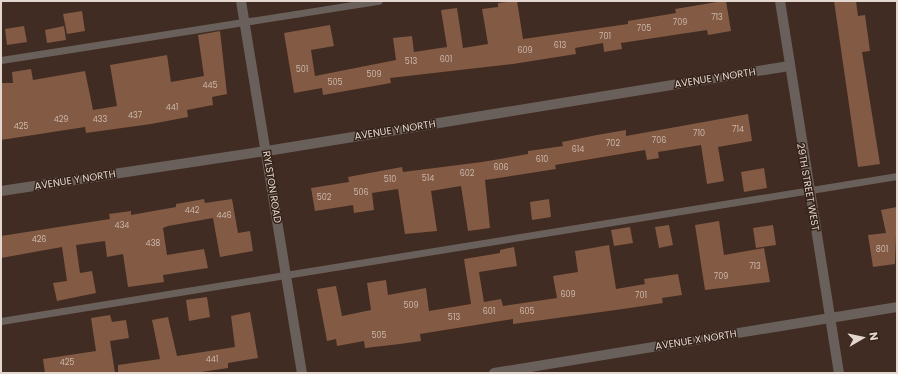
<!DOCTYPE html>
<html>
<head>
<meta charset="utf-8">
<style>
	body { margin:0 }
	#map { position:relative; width:898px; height:374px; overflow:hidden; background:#402c22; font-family:Poppins,sans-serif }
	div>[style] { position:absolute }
	.building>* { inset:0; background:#835a43 }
	.service>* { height:7px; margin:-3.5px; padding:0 3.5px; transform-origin:3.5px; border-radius:3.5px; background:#6a605b }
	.minor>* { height:10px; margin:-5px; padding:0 5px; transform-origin:5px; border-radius:5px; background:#6a605b }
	span { translate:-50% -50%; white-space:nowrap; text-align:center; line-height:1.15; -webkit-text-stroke:3px #352218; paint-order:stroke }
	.number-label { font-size:8px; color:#ccb8ad }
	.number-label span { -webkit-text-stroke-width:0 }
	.street-label { font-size:10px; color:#e4d7d0 }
	.frame { position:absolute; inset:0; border:2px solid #e4d7d0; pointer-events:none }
	.north { position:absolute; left:842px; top:318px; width:40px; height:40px; -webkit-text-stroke:3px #352218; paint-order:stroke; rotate:81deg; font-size:11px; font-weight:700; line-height:16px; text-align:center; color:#e4d7d0 }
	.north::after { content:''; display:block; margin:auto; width:14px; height:18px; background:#e4d7d0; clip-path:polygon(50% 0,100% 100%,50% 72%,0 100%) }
</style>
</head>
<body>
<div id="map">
	<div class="building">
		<i style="clip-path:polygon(517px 1px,523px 39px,628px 24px,628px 21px,676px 13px,675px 9px,723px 1px,726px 1px,731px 31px,708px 35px,707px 30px,621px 43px,622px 49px,604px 52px,603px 43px,575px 48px,576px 54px,513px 64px,390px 78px,391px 83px,323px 95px,322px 88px,294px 93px,284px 33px,330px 25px,334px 46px,311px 50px,315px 76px,396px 60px,393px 38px,412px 36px,414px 52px,447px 47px,441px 10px,457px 8px,463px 48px,488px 44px,482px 9px,498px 7px,498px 3px)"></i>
		<i style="clip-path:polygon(834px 1px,856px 1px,858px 16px,865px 15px,870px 51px,862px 52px,880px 164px,858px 167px)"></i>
		<i style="clip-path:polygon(82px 11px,85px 31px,67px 34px,63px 14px)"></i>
		<i style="clip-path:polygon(24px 26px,27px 42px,7px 45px,5px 29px)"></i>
		<i style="clip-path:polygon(64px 26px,66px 40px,47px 43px,45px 30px)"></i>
		<i style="clip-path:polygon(220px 31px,227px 94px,212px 97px,213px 105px,187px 110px,188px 117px,151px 124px,86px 133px,85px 127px,1px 140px,1px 83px,13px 83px,12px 72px,31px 69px,33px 80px,85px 71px,93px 110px,117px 106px,110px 65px,167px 55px,171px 82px,204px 76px,198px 35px)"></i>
		<i style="clip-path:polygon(748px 114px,752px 141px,718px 147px,724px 181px,707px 184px,701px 145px,658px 152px,659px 158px,647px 160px,645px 150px,555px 165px,556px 169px,485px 180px,490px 228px,468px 231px,461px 186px,431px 191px,437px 231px,405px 234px,398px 189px,372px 193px,374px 210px,354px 213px,353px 205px,315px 211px,311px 188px,349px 182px,348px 177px,402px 167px,403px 172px,482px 162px,528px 154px,528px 151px,563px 146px,562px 142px,597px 135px,626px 130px,626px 136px)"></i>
		<i style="clip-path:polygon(764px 168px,767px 188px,744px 192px,741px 172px)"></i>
		<i style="clip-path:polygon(204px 199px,205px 203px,232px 199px,238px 233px,250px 231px,253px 251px,220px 257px,213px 218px,168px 226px,163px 228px,167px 255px,204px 249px,208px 268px,163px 275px,164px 282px,128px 287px,123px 254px,107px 257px,105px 241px,76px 245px,80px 273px,92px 271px,96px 293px,57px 301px,53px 283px,67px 281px,62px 247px,1px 258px,1px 236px,110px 219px,109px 214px,131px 211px,131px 215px,176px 207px,176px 204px)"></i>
		<i style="clip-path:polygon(549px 199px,551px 217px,532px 220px,530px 202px)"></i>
		<i style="clip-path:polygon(897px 207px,895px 264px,873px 267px,868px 235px,886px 233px,881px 210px)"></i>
		<i style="clip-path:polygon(719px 221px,724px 255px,764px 248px,770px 282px,705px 290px,695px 225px)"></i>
		<i style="clip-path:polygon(669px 225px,673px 245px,659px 248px,655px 227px)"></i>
		<i style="clip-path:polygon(773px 225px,776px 245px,756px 248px,753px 228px)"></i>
		<i style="clip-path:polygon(630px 227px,633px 243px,614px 246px,611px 230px)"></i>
		<i style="clip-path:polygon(609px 245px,616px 289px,645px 284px,644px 279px,678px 274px,682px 295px,662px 298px,663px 303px,623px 309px,513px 324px,513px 319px,420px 334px,421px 341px,400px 344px,365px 348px,364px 341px,337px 346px,336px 339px,327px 341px,317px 289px,336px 286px,342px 316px,371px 310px,367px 283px,386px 280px,388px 295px,426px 288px,429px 311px,471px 304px,464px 259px,500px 253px,500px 250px,514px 247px,517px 266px,479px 272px,484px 302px,501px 299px,503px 306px,557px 298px,553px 276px,578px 272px,575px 251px)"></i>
		<i style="clip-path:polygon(207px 297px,210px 317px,189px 321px,186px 300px)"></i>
		<i style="clip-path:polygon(250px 312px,258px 358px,228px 363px,228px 368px,195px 373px,118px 373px,118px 365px,160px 359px,152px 320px,168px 317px,177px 356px,235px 347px,231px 316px)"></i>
		<i style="clip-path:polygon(110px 315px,112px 322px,126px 320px,129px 338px,110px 341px,115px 373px,45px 373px,43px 359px,96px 351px,91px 318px)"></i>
	</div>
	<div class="service">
		<i style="left:1px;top:60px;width:382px;rotate:-8.9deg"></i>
		<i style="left:1px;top:321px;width:908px;rotate:-9.19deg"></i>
	</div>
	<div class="minor">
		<i style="left:241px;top:1px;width:377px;rotate:80.7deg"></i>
		<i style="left:780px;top:1px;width:377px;rotate:81deg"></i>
		<i style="left:1px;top:191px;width:269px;rotate:-8.6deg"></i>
		<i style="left:267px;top:151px;width:529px;rotate:-9.25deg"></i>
		<i style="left:494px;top:373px;width:408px;rotate:-9.3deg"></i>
	</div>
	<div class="number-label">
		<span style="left:717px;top:18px">713</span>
		<span style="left:680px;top:23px">709</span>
		<span style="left:644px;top:29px">705</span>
		<span style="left:605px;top:37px">701</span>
		<span style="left:560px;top:46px">613</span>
		<span style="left:525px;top:51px">609</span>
		<span style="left:446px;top:60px">601</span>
		<span style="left:411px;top:62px">513</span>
		<span style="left:302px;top:70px">501</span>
		<span style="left:374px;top:75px">509</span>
		<span style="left:335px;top:83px">505</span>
		<span style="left:210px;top:86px">445</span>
		<span style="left:172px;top:108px">441</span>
		<span style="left:135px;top:116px">437</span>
		<span style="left:61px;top:120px">429</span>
		<span style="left:100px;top:120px">433</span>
		<span style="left:21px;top:127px">425</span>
		<span style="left:738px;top:130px">714</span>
		<span style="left:699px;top:134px">710</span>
		<span style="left:659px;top:141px">706</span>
		<span style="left:613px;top:144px">702</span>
		<span style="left:578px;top:150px">614</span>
		<span style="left:542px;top:160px">610</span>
		<span style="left:501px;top:168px">606</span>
		<span style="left:467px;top:174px">602</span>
		<span style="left:428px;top:179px">514</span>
		<span style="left:390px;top:180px">510</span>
		<span style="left:361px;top:193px">506</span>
		<span style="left:324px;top:198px">502</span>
		<span style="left:192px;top:211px">442</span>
		<span style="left:224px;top:216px">446</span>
		<span style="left:122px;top:226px">434</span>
		<span style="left:39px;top:240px">426</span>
		<span style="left:153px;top:244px">438</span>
		<span style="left:882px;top:250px">801</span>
		<span style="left:755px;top:267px">713</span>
		<span style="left:721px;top:277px">709</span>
		<span style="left:568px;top:295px">609</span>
		<span style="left:641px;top:296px">701</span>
		<span style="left:411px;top:306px">509</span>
		<span style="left:489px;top:312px">601</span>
		<span style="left:527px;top:312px">605</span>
		<span style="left:454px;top:318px">513</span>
		<span style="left:379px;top:336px">505</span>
		<span style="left:212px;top:360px">441</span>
		<span style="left:67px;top:363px">425</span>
	</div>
	<div class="street-label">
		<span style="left:715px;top:78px;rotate:-9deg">AVENUE Y NORTH</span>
		<span style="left:395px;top:130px;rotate:-9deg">AVENUE Y NORTH</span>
		<span style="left:75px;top:180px;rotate:-9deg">AVENUE Y NORTH</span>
		<span style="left:272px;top:187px;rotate:81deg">RYLSTON ROAD</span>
		<span style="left:808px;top:187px;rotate:80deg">29TH STREET WEST</span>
		<span style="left:696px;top:340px;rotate:-9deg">AVENUE X NORTH</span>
	</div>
	<div class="frame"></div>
	<div class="north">N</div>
</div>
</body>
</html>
